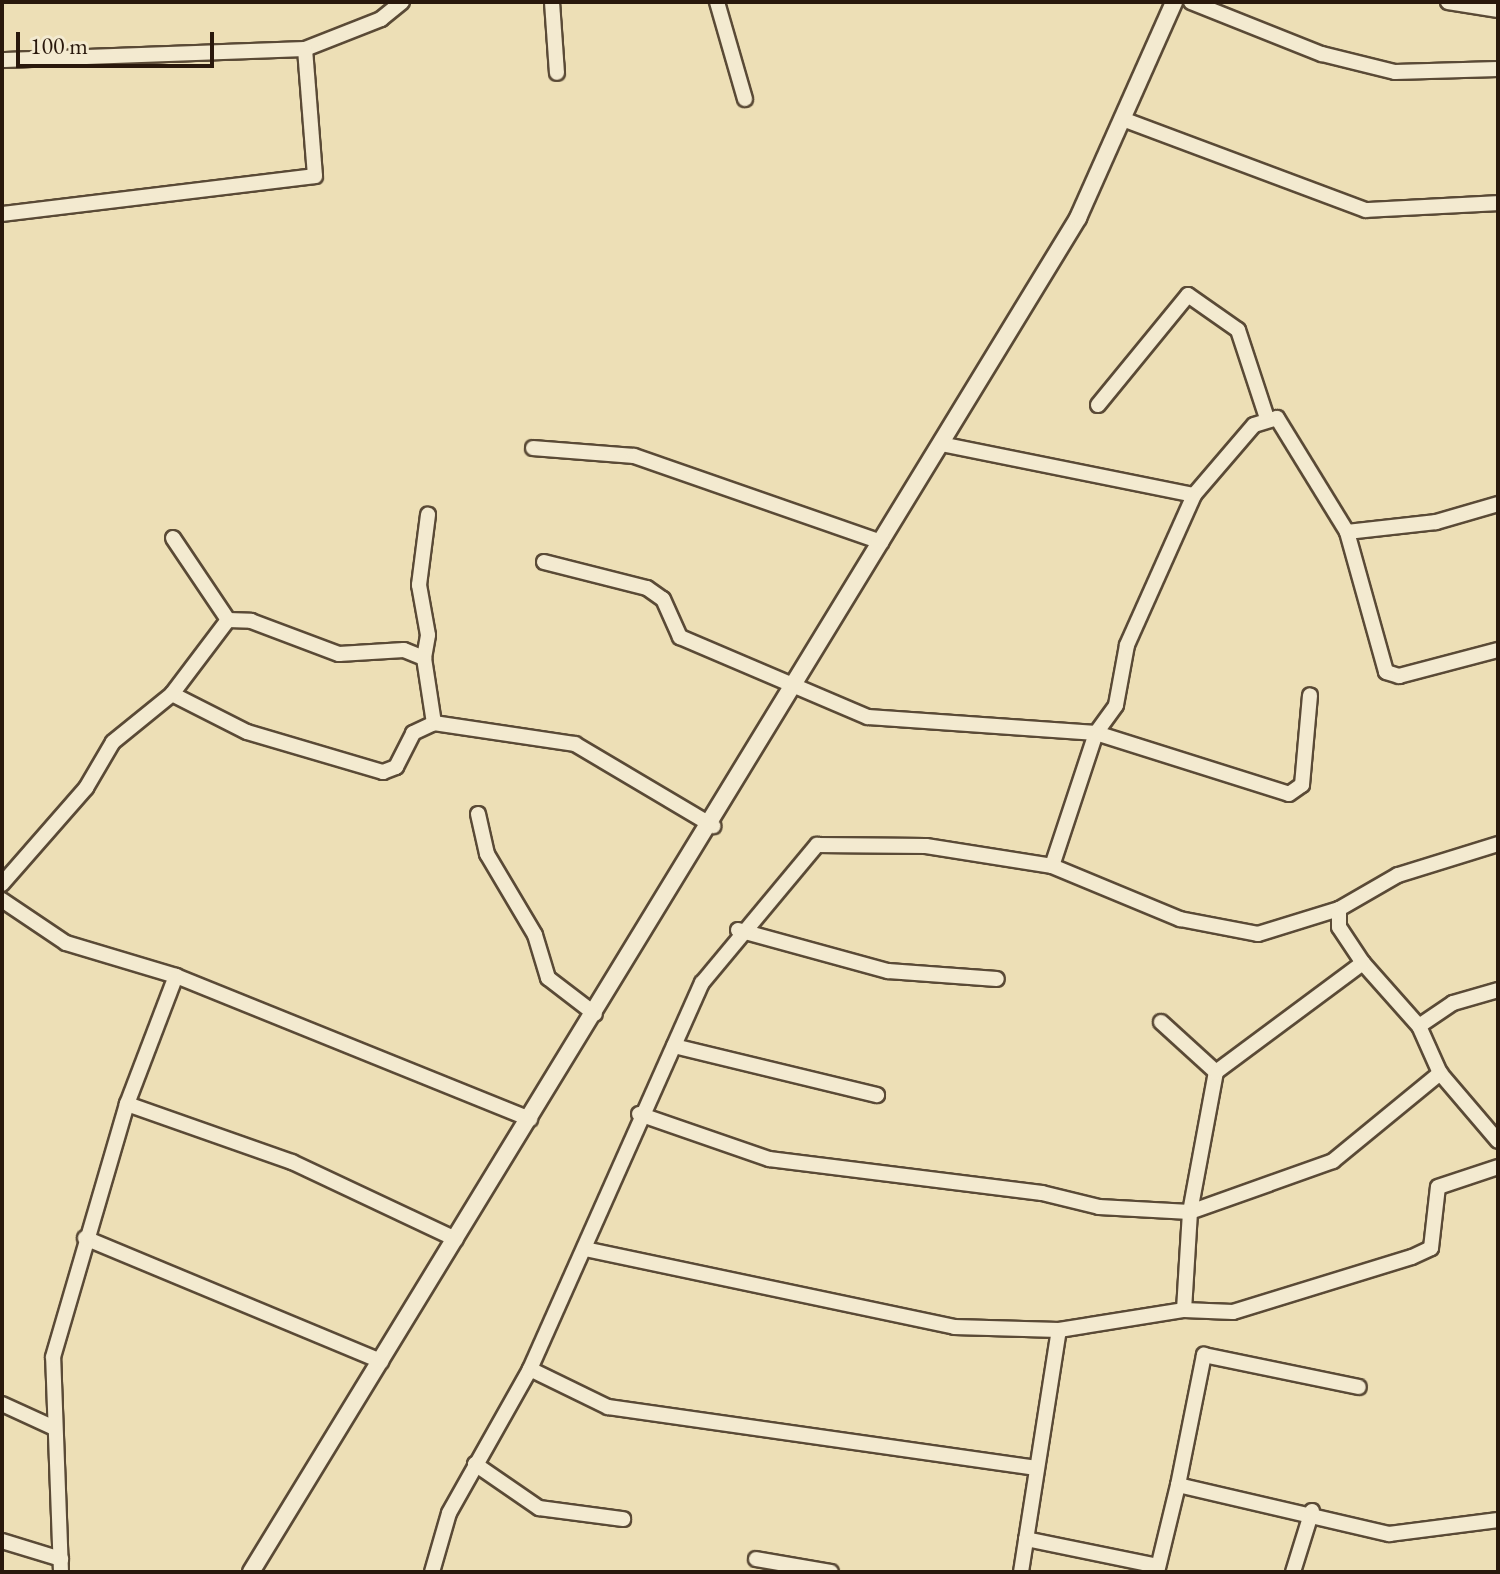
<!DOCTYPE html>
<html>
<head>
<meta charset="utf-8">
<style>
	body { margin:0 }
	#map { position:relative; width:1500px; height:1574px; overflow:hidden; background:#eddfb6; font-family:"EB Garamond",serif }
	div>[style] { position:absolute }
	.roads { filter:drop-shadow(2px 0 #5a4a36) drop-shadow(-2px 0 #5a4a36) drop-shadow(0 2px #5a4a36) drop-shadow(0 -2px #5a4a36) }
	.minor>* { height:14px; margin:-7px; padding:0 7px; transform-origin:7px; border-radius:7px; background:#f3ead0 }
	.tertiary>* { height:16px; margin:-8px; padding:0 8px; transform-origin:8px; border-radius:8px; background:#f3ead0 }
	span { translate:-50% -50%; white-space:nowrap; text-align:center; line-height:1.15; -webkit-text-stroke:8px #f3ead0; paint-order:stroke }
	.frame { position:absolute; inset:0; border:4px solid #29180c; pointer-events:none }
	.scale { position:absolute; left:16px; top:32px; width:198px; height:36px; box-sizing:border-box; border:4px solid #29180c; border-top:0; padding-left:10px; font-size:24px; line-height:28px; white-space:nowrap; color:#29180c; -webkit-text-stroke:6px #f3ead0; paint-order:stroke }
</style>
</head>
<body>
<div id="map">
	<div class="roads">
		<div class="minor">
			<i style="left:552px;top:2px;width:71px;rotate:86deg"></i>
			<i style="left:717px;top:2px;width:101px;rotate:73.9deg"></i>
			<i style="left:1191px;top:2px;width:141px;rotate:21.7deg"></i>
			<i style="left:1322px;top:54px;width:75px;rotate:13.9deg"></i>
			<i style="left:1395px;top:72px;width:103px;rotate:-1.7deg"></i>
			<i style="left:1448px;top:2px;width:51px;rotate:9.1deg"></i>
			<i style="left:2px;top:60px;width:303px;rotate:-2.1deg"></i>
			<i style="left:305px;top:49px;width:82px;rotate:-21.5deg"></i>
			<i style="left:381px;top:19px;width:27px;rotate:-39deg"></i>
			<i style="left:1125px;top:120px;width:257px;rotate:20.5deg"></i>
			<i style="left:1366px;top:210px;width:132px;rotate:-3deg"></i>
			<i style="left:2px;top:214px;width:315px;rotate:-6.9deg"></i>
			<i style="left:315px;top:176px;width:127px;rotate:-94.5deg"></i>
			<i style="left:1098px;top:405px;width:142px;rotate:-50.7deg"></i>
			<i style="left:1188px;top:295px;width:61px;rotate:35deg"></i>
			<i style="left:1238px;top:330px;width:93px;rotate:71.8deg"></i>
			<i style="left:941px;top:444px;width:258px;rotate:11.4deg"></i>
			<i style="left:1194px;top:495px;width:92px;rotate:-49.4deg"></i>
			<i style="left:1254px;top:425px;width:24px;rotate:-17deg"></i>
			<i style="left:1277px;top:418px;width:134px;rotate:58.4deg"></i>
			<i style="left:1347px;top:532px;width:145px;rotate:74.4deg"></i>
			<i style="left:1386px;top:672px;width:14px;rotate:17deg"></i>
			<i style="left:1399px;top:676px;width:102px;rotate:-14.7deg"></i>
			<i style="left:533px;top:448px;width:101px;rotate:4.5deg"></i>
			<i style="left:634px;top:456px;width:262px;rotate:19.2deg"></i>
			<i style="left:1347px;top:532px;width:90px;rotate:-6.4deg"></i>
			<i style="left:1436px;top:522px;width:65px;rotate:-16.2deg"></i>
			<i style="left:173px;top:538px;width:99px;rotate:56.1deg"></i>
			<i style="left:544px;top:562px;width:106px;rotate:14.2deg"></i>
			<i style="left:647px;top:588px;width:19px;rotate:35deg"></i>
			<i style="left:663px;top:599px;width:42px;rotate:65.9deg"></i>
			<i style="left:680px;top:637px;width:204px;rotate:23.1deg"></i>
			<i style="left:868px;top:717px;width:229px;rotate:4deg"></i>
			<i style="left:1096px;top:733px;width:202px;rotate:17.5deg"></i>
			<i style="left:1289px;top:794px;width:16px;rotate:-35deg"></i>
			<i style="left:1302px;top:785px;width:90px;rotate:-84.9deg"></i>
			<i style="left:424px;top:658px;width:23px;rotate:-80deg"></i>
			<i style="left:428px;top:635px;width:51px;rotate:-100.2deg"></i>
			<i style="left:419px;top:585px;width:71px;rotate:-82.7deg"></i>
			<i style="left:172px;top:694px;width:84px;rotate:26.9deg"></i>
			<i style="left:247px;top:732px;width:142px;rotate:16.4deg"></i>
			<i style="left:383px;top:772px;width:14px;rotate:-21deg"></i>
			<i style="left:396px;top:767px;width:38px;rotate:-63deg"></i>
			<i style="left:413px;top:733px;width:23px;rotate:-25deg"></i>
			<i style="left:478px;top:814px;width:41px;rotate:77.3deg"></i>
			<i style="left:487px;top:854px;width:94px;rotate:59.3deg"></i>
			<i style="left:535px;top:935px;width:45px;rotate:73.2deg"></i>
			<i style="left:548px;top:978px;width:59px;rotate:37.5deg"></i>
			<i style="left:1052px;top:866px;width:140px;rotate:-71.7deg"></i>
			<i style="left:1096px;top:733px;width:34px;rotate:-54deg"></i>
			<i style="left:1116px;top:705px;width:61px;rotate:-79.6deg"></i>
			<i style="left:1127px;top:645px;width:164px;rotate:-65.9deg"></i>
			<i style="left:2px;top:884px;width:128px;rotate:-48.8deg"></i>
			<i style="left:86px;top:788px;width:53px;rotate:-59.6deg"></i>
			<i style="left:113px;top:742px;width:76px;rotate:-39.1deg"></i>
			<i style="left:172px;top:694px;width:93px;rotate:-52.9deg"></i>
			<i style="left:228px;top:620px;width:23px;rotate:2deg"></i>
			<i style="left:251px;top:621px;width:94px;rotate:20.6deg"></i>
			<i style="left:339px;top:654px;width:65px;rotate:-3.5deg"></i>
			<i style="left:404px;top:650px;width:22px;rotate:22deg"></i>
			<i style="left:424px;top:658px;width:66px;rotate:81.3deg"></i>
			<i style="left:434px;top:723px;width:143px;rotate:8.5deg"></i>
			<i style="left:575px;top:744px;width:161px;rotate:30.7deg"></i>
			<i style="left:2px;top:900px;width:77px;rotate:33.9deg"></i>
			<i style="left:66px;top:943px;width:115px;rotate:16.7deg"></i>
			<i style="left:176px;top:976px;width:382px;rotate:22deg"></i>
			<i style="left:1339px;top:909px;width:18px;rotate:90deg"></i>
			<i style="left:1339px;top:927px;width:43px;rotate:56.3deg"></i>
			<i style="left:1363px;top:963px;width:84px;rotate:48.4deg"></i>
			<i style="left:1419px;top:1026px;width:51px;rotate:65.9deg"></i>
			<i style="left:1440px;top:1073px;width:89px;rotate:49.5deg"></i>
			<i style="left:738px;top:930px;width:156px;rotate:15.3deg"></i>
			<i style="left:888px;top:971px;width:109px;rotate:4.2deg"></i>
			<i style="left:1161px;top:1022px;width:74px;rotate:42.3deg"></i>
			<i style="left:1419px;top:1026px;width:41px;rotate:-34.1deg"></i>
			<i style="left:1453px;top:1003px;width:47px;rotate:-16.1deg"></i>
			<i style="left:674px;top:1046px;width:209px;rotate:13.6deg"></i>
			<i style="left:127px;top:1104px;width:175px;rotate:19.4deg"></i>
			<i style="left:292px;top:1162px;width:181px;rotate:25.2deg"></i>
			<i style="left:639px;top:1114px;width:138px;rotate:19.1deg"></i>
			<i style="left:769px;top:1159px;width:275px;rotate:7.1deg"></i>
			<i style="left:1042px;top:1193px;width:59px;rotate:13.8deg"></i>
			<i style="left:1099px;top:1207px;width:91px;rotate:3.1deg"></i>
			<i style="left:1190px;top:1212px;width:152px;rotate:-19.6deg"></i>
			<i style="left:1333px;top:1161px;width:139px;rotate:-39.4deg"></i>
			<i style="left:85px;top:1238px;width:321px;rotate:22.6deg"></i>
			<i style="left:585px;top:1249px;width:377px;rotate:11.9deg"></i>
			<i style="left:954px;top:1327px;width:105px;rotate:1.6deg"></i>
			<i style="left:1059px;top:1330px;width:127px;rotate:-9.1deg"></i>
			<i style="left:1184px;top:1310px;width:49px;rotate:2.3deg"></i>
			<i style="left:1233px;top:1312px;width:187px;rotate:-17.1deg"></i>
			<i style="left:1412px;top:1257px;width:21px;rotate:-25deg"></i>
			<i style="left:1431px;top:1248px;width:61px;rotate:-83.5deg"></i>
			<i style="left:1438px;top:1187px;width:63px;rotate:-18.4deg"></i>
			<i style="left:1184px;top:1310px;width:98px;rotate:-86.5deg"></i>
			<i style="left:1190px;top:1212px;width:142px;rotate:-79.5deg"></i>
			<i style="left:1216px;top:1072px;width:183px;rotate:-36.6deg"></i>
			<i style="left:530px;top:1369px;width:87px;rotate:26deg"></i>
			<i style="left:608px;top:1407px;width:433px;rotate:8.1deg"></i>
			<i style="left:2px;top:1404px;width:55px;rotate:24.7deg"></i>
			<i style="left:475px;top:1464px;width:78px;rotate:34.5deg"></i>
			<i style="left:539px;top:1508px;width:85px;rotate:7.5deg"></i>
			<i style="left:1178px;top:1485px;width:133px;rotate:-78.7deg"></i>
			<i style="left:1204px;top:1355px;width:158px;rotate:11.7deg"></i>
			<i style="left:1026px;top:1539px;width:134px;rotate:11.6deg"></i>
			<i style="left:2px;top:1541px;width:62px;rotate:17deg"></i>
			<i style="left:756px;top:1559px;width:76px;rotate:9.8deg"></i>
			<i style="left:61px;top:1572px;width:215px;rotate:-92.1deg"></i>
			<i style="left:53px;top:1357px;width:264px;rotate:-73.7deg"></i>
			<i style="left:127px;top:1104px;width:137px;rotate:-69.1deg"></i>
			<i style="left:432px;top:1572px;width:61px;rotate:-73.9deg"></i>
			<i style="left:449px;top:1513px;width:165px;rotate:-60.6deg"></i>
			<i style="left:530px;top:1369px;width:423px;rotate:-66deg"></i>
			<i style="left:702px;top:983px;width:180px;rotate:-50.2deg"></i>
			<i style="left:817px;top:845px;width:109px;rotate:0.5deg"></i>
			<i style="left:926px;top:846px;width:128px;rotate:9deg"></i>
			<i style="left:1052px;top:866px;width:139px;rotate:22.5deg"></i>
			<i style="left:1180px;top:919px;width:79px;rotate:10.9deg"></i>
			<i style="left:1258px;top:934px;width:85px;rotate:-17.2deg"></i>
			<i style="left:1339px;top:909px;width:68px;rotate:-30deg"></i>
			<i style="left:1398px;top:875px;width:105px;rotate:-17.2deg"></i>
			<i style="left:1021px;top:1572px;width:245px;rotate:-81.1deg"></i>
			<i style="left:1157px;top:1572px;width:89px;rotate:-76.4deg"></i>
			<i style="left:1178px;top:1485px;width:217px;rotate:13.1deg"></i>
			<i style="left:1389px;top:1534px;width:110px;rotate:-7.3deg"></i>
			<i style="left:1293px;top:1572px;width:64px;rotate:-72.7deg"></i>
		</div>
		<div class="tertiary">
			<i style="left:251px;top:1572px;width:1587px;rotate:-58.58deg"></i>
			<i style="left:1078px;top:218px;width:236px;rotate:-66deg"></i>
		</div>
	</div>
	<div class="frame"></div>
	<div class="scale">100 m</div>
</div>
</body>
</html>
